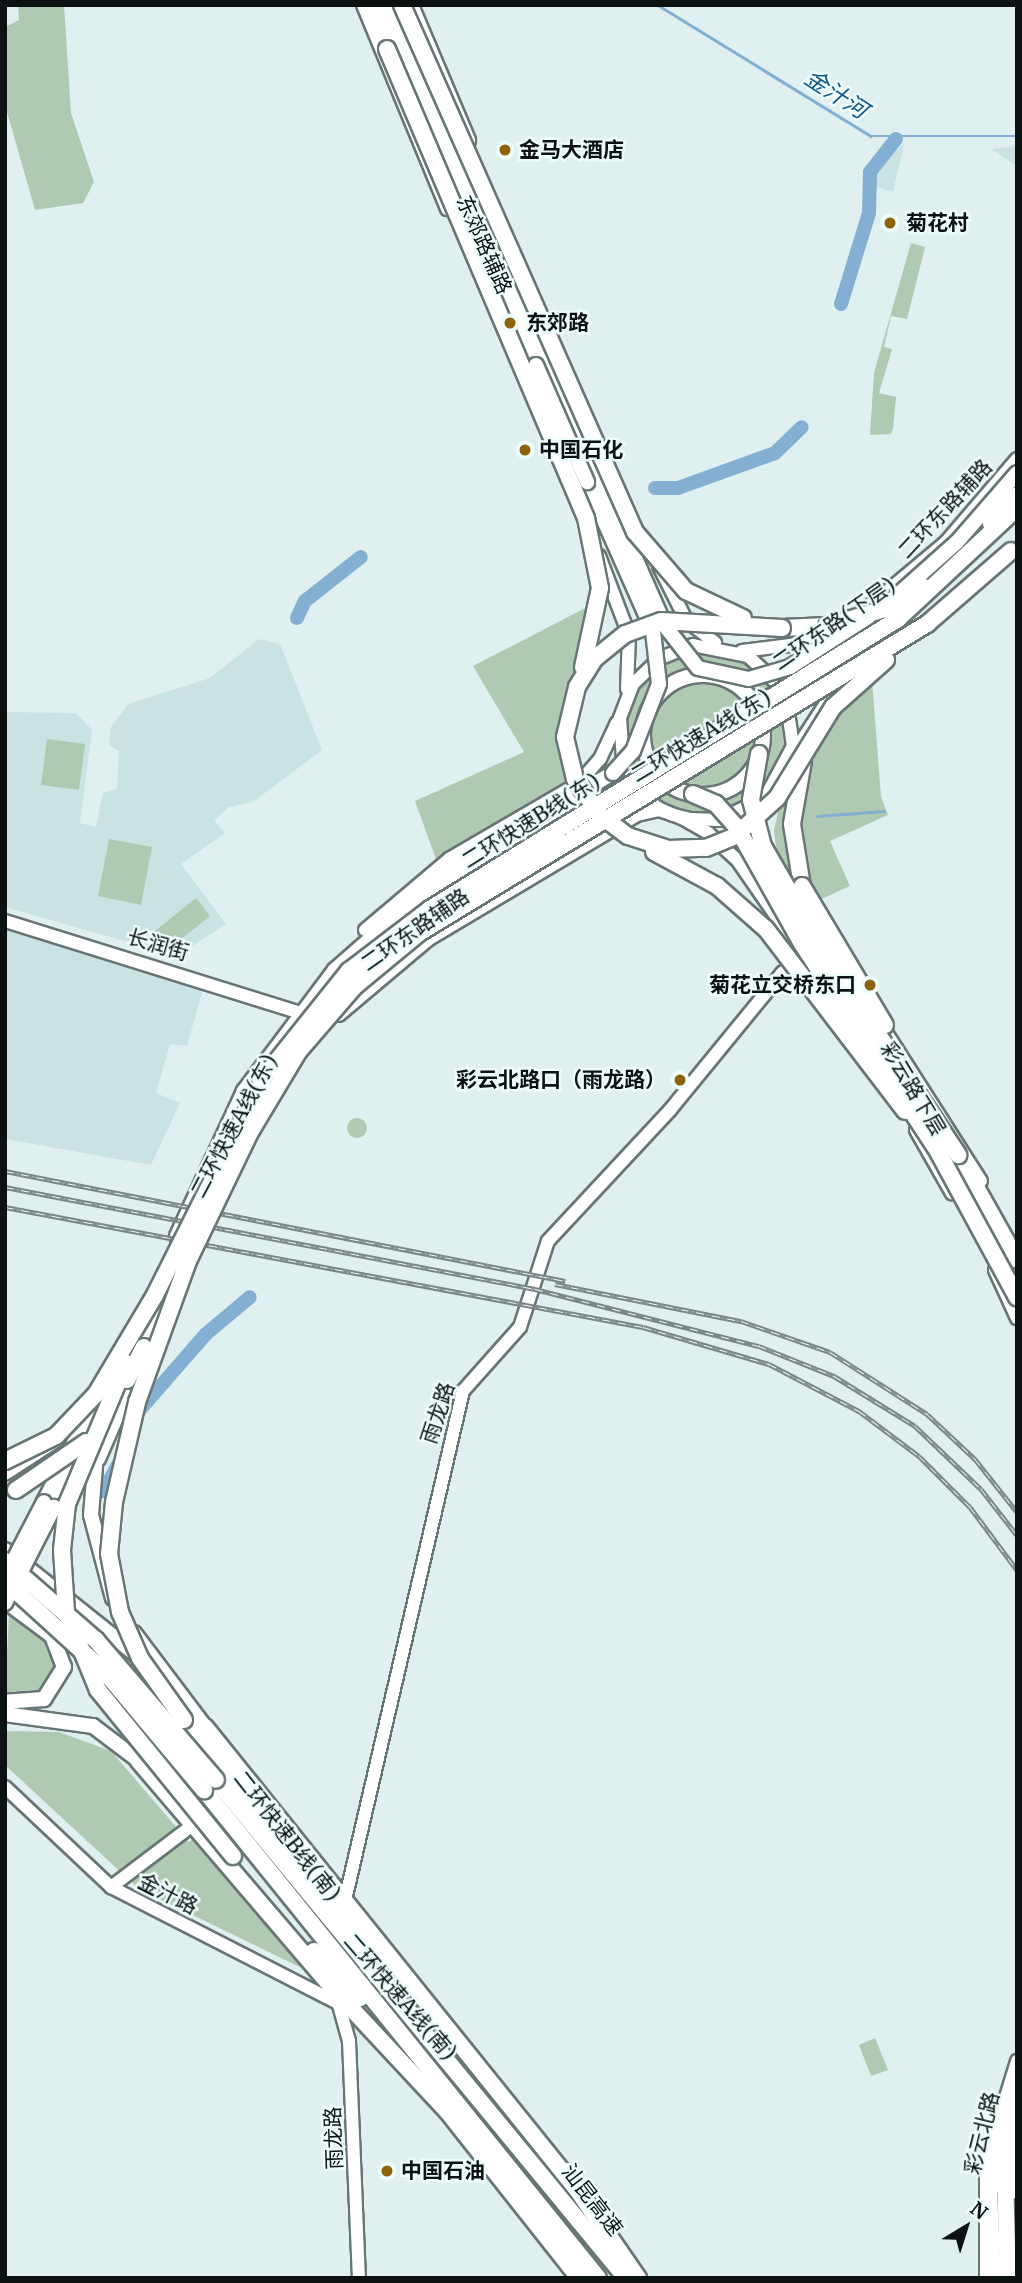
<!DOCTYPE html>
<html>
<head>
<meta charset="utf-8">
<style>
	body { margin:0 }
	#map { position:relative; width:1022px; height:2283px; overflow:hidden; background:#e0efef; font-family:Merriweather,"Noto Sans SC",serif }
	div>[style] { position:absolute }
	.built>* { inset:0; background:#cae3e2 }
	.green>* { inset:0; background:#afc9b2 }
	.round { border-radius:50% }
	.stream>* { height:2.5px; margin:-1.25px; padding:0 1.25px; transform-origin:1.25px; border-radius:1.25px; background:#83afd3 }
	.river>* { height:14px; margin:-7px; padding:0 7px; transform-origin:7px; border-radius:7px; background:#83afd3 }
	.roads { filter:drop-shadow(2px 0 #687575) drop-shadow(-2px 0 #687575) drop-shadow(0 2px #687575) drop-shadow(0 -2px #687575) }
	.secondary>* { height:12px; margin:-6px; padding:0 6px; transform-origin:6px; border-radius:6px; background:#fff }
	.primary>* { height:14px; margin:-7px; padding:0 7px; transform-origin:7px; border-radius:7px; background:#fff }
	.primary>.ring { margin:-7px; padding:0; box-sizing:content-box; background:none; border:14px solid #fff; border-radius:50% }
	.highway>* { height:16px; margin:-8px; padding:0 8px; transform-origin:8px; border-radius:8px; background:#fff }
	.rail>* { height:5px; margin-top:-2.5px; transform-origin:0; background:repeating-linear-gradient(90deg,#edfcfc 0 8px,#7c8686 0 16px); box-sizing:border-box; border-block:2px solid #7c8686 }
	.bridges { filter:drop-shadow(2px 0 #687575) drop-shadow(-2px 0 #687575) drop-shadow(0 2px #687575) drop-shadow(0 -2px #687575) }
	.primary-bridge>* { height:14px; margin:-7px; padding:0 7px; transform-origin:7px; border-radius:7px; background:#fff }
	.highway-bridge>* { height:16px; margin:-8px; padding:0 8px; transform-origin:8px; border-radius:8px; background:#fff }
	.dots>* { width:19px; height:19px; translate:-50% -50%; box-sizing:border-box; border:4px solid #edfcfc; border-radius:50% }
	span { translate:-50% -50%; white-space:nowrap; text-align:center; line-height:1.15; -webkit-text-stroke:5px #edfcfc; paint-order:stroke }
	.poi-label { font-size:21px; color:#0c1111; font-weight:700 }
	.left { translate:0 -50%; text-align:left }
	.right { translate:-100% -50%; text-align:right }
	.street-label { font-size:21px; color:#0c1111 }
	.water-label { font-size:23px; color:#125988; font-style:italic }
	.frame { position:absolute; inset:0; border:7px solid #0c1111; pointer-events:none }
	.north { position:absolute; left:931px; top:2192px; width:70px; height:70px; -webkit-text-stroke:5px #edfcfc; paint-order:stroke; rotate:38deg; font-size:19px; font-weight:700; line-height:28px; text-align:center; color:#0c1111 }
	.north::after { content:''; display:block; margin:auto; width:24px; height:32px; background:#0c1111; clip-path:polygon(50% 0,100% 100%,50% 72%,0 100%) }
</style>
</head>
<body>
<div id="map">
	<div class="built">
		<i style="clip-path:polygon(904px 144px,893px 192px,873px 186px,878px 166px)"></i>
		<i style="clip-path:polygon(1017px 146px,1017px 166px,991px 149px)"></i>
		<i style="clip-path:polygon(259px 639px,280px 644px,322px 750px,253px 802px,229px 807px,214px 821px,225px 833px,181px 864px,226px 924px,177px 956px,5px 907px,5px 712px,76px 713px,92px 730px,80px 823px,96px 827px,103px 793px,117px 789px,119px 751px,109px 745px,111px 727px,128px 704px,210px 678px)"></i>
		<i style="clip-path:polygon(5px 929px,203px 989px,187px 1046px,170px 1044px,156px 1093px,180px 1103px,151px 1165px,5px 1139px)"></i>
	</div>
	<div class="green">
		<i style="clip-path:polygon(18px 5px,64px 5px,71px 113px,94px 182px,83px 203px,35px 210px,5px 105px,5px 27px,19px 20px)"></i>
		<i style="clip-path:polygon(911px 243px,925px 247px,907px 319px,891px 316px,884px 347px,892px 349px,879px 393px,896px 397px,893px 428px,891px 434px,870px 435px,874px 373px)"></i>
		<i style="clip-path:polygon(595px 603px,564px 730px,568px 782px,436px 859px,415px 801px,524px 752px,473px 666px)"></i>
		<i class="round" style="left:624px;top:650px;width:164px;height:164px"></i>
		<i style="clip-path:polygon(872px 680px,881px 797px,888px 815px,830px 841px,850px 886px,804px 907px,777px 854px,774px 830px,783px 791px,808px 736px)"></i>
		<i style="clip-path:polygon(47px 739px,85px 744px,79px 790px,41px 785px)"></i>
		<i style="clip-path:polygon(109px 839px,152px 847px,141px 905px,98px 896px)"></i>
		<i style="clip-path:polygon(196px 898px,210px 916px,170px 948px,155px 931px)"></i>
		<i class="round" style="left:347px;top:1118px;width:20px;height:20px"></i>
		<i style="clip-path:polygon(9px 1613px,45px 1637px,59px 1667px,42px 1695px,5px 1696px)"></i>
		<i style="clip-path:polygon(5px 1731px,59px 1732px,111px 1751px,189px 1842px,196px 1836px,308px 1971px,139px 1889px,5px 1765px)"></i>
		<i style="clip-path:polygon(875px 2038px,888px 2070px,871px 2076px,859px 2045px)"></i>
	</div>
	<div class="stream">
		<i style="left:658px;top:5px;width:250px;rotate:31.6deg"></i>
		<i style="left:871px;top:136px;width:146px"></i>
		<i style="left:817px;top:816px;width:67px;rotate:-4.3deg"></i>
	</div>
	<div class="river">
		<i style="left:841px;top:304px;width:95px;rotate:-72.9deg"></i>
		<i style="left:869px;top:213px;width:41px;rotate:-88.6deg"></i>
		<i style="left:870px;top:172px;width:42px;rotate:-51.8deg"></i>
		<i style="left:655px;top:488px;width:23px"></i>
		<i style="left:678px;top:488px;width:103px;rotate:-19.8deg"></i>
		<i style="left:775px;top:453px;width:37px;rotate:-44deg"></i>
		<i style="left:297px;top:618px;width:19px;rotate:-65deg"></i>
		<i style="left:305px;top:601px;width:71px;rotate:-38.2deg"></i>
		<i style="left:137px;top:1413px;width:105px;rotate:-48.9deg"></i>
		<i style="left:206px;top:1334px;width:57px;rotate:-40.1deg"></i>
		<i style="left:104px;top:1491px;width:30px;rotate:-62deg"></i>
	</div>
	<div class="roads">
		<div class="secondary">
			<i style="left:363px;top:5px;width:221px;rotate:67.6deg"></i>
			<i style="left:412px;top:5px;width:147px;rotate:67.1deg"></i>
			<i style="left:599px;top:556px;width:85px;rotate:69.2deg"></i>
			<i style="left:629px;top:635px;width:54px;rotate:92.1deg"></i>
			<i style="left:659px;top:566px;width:60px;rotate:63.4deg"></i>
			<i style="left:686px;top:620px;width:37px;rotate:38deg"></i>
			<i style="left:860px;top:614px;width:112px;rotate:-39.9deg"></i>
			<i style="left:946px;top:542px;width:109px;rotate:-49.5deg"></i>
			<i style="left:742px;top:651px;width:49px;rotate:-7deg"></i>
			<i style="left:791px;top:645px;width:51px;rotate:-20.6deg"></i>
			<i style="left:795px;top:751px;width:57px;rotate:-57.1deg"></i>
			<i style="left:826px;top:703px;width:50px;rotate:-41deg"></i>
			<i style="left:5px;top:921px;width:307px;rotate:17.3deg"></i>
			<i style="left:365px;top:930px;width:110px;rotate:-40.2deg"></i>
			<i style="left:449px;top:859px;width:149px;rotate:-30.2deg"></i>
			<i style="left:578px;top:784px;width:33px;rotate:-49deg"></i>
			<i style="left:600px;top:759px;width:40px;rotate:-65deg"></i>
			<i style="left:339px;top:1015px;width:118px;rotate:-40.2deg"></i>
			<i style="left:429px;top:939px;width:242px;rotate:-30.8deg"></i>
			<i style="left:637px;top:815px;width:23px;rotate:-13deg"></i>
			<i style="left:659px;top:810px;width:16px;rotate:18deg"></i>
			<i style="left:674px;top:815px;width:16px;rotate:14deg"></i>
			<i style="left:690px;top:819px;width:29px;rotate:2deg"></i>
			<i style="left:719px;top:820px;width:51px;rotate:-25.6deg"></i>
			<i style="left:765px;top:798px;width:59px;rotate:-61.7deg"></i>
			<i style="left:793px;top:746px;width:56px;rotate:-98.3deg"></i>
			<i style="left:785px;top:691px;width:51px;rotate:-136.6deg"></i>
			<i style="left:748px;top:656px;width:56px;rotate:-168.7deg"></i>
			<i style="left:693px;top:645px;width:37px;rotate:158deg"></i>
			<i style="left:659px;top:659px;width:36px;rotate:136deg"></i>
			<i style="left:633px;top:684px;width:36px;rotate:111deg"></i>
			<i style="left:620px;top:718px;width:42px;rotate:85.9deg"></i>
			<i style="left:623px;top:760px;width:44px;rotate:58.8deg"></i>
			<i style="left:646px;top:798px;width:16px;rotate:40deg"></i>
			<i style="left:658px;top:808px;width:17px;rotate:24deg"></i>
			<i style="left:674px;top:815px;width:11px;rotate:22deg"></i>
			<i style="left:684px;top:819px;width:8px;rotate:30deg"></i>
			<i style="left:691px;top:823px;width:20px;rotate:30deg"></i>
			<i style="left:708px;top:833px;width:41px;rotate:43deg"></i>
			<i style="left:738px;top:861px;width:91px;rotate:55.3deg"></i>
			<i style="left:878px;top:1020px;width:191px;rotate:57.4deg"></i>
			<i style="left:916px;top:1130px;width:73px;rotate:60.3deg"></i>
			<i style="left:995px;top:1270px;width:53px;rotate:65.4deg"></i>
			<i style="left:99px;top:1459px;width:93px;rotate:-66.5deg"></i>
			<i style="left:5px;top:1787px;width:146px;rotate:43.3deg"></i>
			<i style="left:111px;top:1887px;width:253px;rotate:27.1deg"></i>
			<i style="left:111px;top:1887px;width:94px;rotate:-37.2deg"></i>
			<i style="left:346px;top:1896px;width:518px;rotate:-76.96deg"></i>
			<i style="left:463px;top:1391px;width:86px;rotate:-48.3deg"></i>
			<i style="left:520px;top:1327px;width:90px;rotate:-72deg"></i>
			<i style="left:548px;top:1241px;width:179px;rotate:-47deg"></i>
			<i style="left:670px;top:1110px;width:177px;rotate:-50.7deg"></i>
			<i style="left:782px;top:973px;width:40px;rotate:-37deg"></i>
			<i style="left:337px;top:1998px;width:45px;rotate:74.4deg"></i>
			<i style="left:349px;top:2041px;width:237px;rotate:87.6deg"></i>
			<i style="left:1012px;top:2193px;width:33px;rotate:-81deg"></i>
			<i style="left:986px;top:2278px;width:116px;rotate:-90deg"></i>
			<i style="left:986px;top:2162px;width:106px;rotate:-72.9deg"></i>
		</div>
		<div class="primary">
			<i style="left:369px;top:5px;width:48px;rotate:67.8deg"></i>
			<i style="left:379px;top:5px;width:393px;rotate:66.4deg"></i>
			<i style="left:536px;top:365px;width:12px;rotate:95deg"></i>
			<i style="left:391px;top:5px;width:679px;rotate:66.19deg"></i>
			<i style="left:577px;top:480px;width:10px;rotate:11deg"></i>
			<i style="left:587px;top:482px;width:163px;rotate:66.1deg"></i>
			<i class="ring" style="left:643px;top:675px;width:106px;height:106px"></i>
			<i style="left:408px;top:897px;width:240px;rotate:-31.2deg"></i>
			<i style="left:177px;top:1236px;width:160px;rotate:-65.2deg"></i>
			<i style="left:244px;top:1091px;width:151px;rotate:-53.1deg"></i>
			<i style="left:335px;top:970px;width:88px;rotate:-41.3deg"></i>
			<i style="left:401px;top:912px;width:213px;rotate:-30.4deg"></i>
			<i style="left:97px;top:1443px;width:72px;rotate:94.8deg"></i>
			<i style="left:91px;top:1515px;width:86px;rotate:75.2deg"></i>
			<i style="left:5px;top:1473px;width:62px;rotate:-33.2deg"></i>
			<i style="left:44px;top:1502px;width:119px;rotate:-63deg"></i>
			<i style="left:54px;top:1507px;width:55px;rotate:-63deg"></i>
			<i style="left:5px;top:1550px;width:171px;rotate:38.6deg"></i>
			<i style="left:5px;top:1601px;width:59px;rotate:36.7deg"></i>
			<i style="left:52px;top:1636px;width:33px;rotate:69deg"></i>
			<i style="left:64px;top:1667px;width:38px;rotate:122deg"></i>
			<i style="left:44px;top:1699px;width:39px;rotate:176deg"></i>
			<i style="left:134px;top:1633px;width:118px;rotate:52.9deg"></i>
			<i style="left:5px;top:1714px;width:89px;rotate:7.8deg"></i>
			<i style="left:93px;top:1726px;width:56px;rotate:37.1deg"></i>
			<i style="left:136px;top:1716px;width:36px;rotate:62deg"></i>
		</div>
		<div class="highway">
			<i style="left:782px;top:628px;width:45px;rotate:-2.5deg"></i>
			<i style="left:802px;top:886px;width:63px;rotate:-99.2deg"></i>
			<i style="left:792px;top:824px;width:64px;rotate:-80.1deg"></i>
			<i style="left:958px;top:1155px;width:120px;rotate:60.7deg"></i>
			<i style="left:144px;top:1347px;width:57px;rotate:-63deg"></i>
			<i style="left:184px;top:1720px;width:293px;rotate:51.6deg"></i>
			<i style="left:205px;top:1727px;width:595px;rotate:51.2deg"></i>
			<i style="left:578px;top:2191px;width:106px;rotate:55.4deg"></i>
			<i style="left:138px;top:1760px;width:306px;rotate:49.5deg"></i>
			<i style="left:337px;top:1993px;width:163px;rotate:47deg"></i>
			<i style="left:448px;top:2112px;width:211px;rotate:51.7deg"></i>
			<i style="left:216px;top:1780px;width:645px;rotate:50.54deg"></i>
			<i style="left:204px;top:1790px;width:627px;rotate:51.08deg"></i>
			<i style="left:314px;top:1951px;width:66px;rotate:45.6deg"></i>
			<i style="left:993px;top:2278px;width:85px;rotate:-92.7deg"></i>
			<i style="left:989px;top:2193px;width:114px;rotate:-75.7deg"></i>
			<i style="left:1008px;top:2278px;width:104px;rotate:-91.7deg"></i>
			<i style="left:1005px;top:2174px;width:49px;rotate:-75.7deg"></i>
		</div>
	</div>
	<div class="rail">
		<i style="left:5px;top:1171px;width:571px;rotate:11.11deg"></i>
		<i style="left:5px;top:1187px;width:540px;rotate:10.89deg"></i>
		<i style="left:535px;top:1289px;width:231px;rotate:14.3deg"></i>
		<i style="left:759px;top:1346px;width:81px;rotate:21.8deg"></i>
		<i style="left:834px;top:1376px;width:95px;rotate:31.7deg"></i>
		<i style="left:915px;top:1426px;width:91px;rotate:43.7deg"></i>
		<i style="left:981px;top:1489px;width:58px;rotate:52deg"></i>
		<i style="left:5px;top:1207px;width:649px;rotate:10.65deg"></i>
		<i style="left:643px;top:1327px;width:131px;rotate:16.4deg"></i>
		<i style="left:769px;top:1364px;width:102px;rotate:27.6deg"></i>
		<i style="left:859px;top:1411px;width:75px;rotate:36.9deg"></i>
		<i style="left:919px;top:1456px;width:72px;rotate:45deg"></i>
		<i style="left:970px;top:1507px;width:79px;rotate:53.3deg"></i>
		<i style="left:555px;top:1284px;width:190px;rotate:11.3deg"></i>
		<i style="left:741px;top:1321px;width:94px;rotate:19.2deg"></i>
		<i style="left:830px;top:1352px;width:115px;rotate:32.6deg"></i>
		<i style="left:927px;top:1414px;width:66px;rotate:43.2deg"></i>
		<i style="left:975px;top:1459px;width:68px;rotate:51.6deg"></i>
	</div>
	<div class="bridges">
		<div class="primary-bridge">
			<i style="left:536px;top:365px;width:128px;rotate:66.4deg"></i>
			<i style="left:990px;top:524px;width:40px;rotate:-48deg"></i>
			<i style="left:893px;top:599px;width:86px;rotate:-41.7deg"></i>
			<i style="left:957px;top:542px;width:91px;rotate:-49deg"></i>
			<i style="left:665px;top:626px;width:53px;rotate:51.8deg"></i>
			<i style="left:698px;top:668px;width:52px;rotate:12.2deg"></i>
			<i style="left:749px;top:679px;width:43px;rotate:-16.3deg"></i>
			<i style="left:790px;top:667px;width:93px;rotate:-32.7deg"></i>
			<i style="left:613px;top:773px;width:30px;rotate:-48deg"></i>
			<i style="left:633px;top:751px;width:72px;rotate:-68.8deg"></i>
			<i style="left:659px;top:684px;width:53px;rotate:-96.5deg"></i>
			<i style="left:6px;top:1575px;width:82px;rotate:-62.5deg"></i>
			<i style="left:5px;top:1603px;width:108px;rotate:-63deg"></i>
		</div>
		<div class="highway-bridge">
			<i style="left:402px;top:5px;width:576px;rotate:66.15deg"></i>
			<i style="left:635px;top:532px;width:78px;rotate:49.2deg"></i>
			<i style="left:686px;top:591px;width:63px;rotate:25.3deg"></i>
			<i style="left:387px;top:49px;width:509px;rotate:67.01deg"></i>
			<i style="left:586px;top:518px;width:71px;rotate:78.7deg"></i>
			<i style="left:600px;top:588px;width:81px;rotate:102.1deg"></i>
			<i style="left:827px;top:626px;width:60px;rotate:-16.3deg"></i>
			<i style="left:885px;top:609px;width:45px;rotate:-29.4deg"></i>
			<i style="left:782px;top:628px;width:121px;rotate:-176.7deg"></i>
			<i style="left:661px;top:621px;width:38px;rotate:160deg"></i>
			<i style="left:625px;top:634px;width:38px;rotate:141deg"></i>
			<i style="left:595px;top:658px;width:34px;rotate:122deg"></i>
			<i style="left:577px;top:687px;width:51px;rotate:103.5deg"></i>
			<i style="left:565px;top:737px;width:43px;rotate:76.6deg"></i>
			<i style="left:575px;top:779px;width:44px;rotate:55.2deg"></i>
			<i style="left:600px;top:815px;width:35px;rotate:37deg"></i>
			<i style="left:628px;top:836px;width:42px;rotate:18deg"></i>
			<i style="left:668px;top:849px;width:38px;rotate:-2deg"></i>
			<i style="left:706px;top:848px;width:31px;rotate:-22deg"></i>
			<i style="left:735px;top:836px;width:57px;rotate:-42.1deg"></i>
			<i style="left:777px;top:798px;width:107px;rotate:-58.4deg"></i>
			<i style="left:833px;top:707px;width:71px;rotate:-41.6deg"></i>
			<i style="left:759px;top:754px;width:47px;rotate:99.9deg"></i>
			<i style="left:751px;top:800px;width:48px;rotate:75.4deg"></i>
			<i style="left:763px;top:846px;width:134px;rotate:60deg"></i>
			<i style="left:830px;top:962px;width:232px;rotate:56.4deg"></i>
			<i style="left:693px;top:794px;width:25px;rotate:23deg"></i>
			<i style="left:716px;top:804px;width:30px;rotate:48deg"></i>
			<i style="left:736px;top:826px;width:133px;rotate:60.7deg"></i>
			<i style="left:801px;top:942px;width:246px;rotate:56.8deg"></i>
			<i style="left:936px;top:1148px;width:170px;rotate:61.5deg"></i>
			<i style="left:654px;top:852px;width:72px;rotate:28.4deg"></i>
			<i style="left:717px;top:886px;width:65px;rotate:41.3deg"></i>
			<i style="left:766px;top:929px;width:229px;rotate:52.6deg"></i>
			<i style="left:802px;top:886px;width:162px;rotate:59.2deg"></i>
			<i style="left:126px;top:1363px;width:153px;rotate:112.7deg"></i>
			<i style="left:67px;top:1504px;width:46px;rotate:96.2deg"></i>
			<i style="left:62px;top:1550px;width:62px;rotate:86.3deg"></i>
			<i style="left:66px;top:1612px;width:84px;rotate:67.7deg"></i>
			<i style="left:98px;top:1690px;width:214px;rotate:50.9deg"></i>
			<i style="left:127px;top:1380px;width:37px;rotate:-63deg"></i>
			<i style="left:5px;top:1461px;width:57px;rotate:-26.1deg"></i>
			<i style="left:56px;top:1436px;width:58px;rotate:-46.4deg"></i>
			<i style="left:96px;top:1394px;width:115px;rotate:-59.2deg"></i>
			<i style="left:155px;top:1295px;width:244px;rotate:-63.4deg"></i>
			<i style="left:264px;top:1077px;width:136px;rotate:-51.3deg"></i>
			<i style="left:349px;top:971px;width:102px;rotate:-37.4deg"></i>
			<i style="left:430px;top:909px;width:551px;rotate:-31.78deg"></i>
			<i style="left:898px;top:619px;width:163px;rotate:-43deg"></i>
			<i style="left:16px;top:1490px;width:85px;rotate:-34.4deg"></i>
			<i style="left:5px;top:1561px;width:121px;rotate:41deg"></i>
			<i style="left:96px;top:1640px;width:184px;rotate:49.4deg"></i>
			<i style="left:5px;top:1581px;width:137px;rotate:42.3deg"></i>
			<i style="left:106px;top:1673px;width:153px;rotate:50.1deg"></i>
			<i style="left:184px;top:1720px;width:76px;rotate:-125.4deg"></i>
			<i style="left:140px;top:1658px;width:50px;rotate:-113.5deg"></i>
			<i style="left:120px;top:1612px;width:59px;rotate:-100.7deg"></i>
			<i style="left:109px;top:1554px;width:52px;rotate:-84.5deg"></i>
			<i style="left:114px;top:1502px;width:103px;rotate:-77deg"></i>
			<i style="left:137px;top:1402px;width:150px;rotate:-70.1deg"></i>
			<i style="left:188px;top:1261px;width:141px;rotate:-64.3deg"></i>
			<i style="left:249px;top:1134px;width:96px;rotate:-59.1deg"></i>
			<i style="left:298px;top:1052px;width:87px;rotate:-49.2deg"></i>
			<i style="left:355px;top:986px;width:83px;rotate:-39.6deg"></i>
			<i style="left:419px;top:933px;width:595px;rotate:-31.31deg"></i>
			<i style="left:927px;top:624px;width:111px;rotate:-41deg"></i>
		</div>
	</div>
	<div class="dots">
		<i style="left:505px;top:150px;background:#8e6208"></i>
		<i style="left:890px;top:223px;background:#8e6208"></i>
		<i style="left:510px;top:323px;background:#8e6208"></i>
		<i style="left:525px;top:450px;background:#8e6208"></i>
		<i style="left:870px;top:985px;background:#8e6208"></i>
		<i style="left:680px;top:1080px;background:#8e6208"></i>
		<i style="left:387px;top:2171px;background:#8e6208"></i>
	</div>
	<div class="poi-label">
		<span class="left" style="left:519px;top:150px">金马大酒店</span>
		<span class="left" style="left:906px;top:223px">菊花村</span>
		<span class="left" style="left:526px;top:323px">东郊路</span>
		<span class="left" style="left:539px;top:450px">中国石化</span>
		<span class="right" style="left:856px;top:985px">菊花立交桥东口</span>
		<span class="right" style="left:666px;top:1080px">彩云北路口（雨龙路）</span>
		<span class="left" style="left:401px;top:2171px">中国石油</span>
	</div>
	<div class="street-label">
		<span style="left:484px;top:245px;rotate:66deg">东郊路辅路</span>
		<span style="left:945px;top:509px;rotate:-47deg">二环东路辅路</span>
		<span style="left:834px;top:624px;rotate:-35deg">二环东路(下层)</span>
		<span style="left:701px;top:736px;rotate:-31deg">二环快速A线(东)</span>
		<span style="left:531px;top:821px;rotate:-32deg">二环快速B线(东)</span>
		<span style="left:415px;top:930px;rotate:-35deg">二环东路辅路</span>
		<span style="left:158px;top:945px;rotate:16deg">长润街</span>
		<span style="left:913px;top:1089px;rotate:59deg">彩云路下层</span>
		<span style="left:234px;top:1126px;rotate:-62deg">二环快速A线(东)</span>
		<span style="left:438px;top:1413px;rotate:-72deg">雨龙路</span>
		<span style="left:287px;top:1836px;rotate:52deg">二环快速B线(南)</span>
		<span style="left:168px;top:1894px;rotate:27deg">金汁路</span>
		<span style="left:400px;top:1997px;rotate:49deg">二环快速A线(南)</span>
		<span style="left:982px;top:2133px;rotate:-76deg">彩云北路</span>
		<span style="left:334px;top:2138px;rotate:-92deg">雨龙路</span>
		<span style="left:592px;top:2200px;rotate:52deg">汕昆高速</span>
	</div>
	<div class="water-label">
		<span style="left:836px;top:94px;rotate:33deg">金汁河</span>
	</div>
	<div class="frame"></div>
	<div class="north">N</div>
</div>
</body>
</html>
